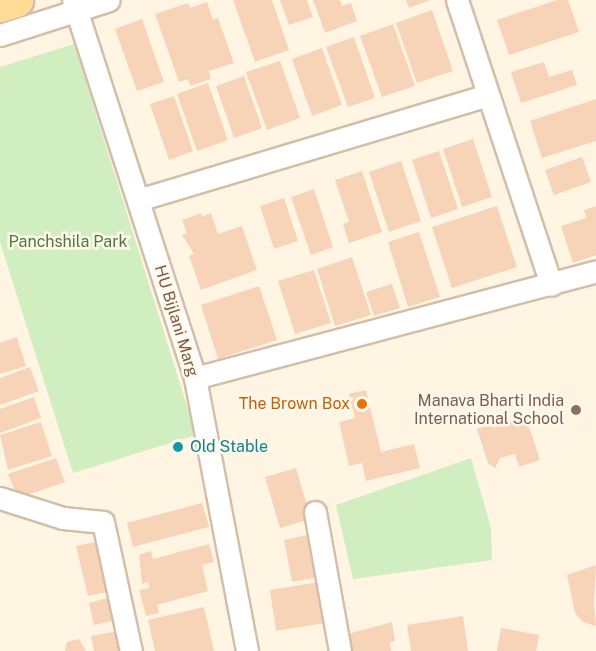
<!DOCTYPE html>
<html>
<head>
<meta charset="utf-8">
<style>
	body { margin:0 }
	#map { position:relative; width:596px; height:651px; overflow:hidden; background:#fff5e2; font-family:"Public Sans",sans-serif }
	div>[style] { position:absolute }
	.green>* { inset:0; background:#d0eebf }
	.building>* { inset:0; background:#f7d3b7 }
	.roads { filter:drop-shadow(2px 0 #d3beaa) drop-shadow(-2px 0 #d3beaa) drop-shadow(0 2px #d3beaa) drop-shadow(0 -2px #d3beaa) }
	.street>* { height:21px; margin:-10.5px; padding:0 10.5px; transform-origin:10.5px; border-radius:10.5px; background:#fff }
	.primary>* { height:33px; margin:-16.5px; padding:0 16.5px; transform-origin:16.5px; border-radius:16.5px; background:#fd9 }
	.dots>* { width:16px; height:16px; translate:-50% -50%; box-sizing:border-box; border:3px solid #fff8eb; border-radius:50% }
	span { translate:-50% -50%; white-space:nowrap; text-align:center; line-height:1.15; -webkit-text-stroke:5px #fff8eb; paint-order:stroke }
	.park-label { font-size:16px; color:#4b7a3a }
	.street-label { font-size:16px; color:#795a46 }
	.education-label { font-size:16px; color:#785e54 }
	.right { translate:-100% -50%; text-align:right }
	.food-label { font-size:16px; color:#c56008 }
	.culture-label { font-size:16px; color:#0d838f }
	.left { translate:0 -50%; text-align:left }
</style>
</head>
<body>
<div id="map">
	<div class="green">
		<i style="clip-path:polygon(74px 44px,196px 435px,73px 473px,0 242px,0 67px)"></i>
		<i style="clip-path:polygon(471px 458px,491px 528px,492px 560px,353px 579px,336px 505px)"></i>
	</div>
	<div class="building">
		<i style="clip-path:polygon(233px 0,272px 0,289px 50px,255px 62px)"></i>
		<i style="clip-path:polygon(280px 0,307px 0,313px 17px,289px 25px)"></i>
		<i style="clip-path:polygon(313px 0,340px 0,342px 6px,351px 3px,357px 21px,325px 33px)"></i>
		<i style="clip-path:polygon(406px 0,430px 0,409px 8px)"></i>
		<i style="clip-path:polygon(557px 0,568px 0,579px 32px,509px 55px,497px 20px)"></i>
		<i style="clip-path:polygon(207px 2px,213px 20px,218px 18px,234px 63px,209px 71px,211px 79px,190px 86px,188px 79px,179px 82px,155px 14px,188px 3px,190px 8px)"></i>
		<i style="clip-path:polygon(432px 10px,453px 71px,417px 83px,396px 23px)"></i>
		<i style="clip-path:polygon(142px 19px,164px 82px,137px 91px,115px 29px)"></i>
		<i style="clip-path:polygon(393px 24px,415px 86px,382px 97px,360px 36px)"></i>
		<i style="clip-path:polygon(354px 37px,375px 98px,348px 107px,326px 47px)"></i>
		<i style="clip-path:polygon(322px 48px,342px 105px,312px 116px,292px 59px)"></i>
		<i style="clip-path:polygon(280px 61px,300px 118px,267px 130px,246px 72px)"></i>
		<i style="clip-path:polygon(544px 62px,549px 77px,572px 70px,577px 85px,521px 103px,511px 72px)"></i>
		<i style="clip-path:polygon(244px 76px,262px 128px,234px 138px,216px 86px)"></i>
		<i style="clip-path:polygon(208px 83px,228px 140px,197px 151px,177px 94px)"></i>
		<i style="clip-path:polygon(174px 96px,193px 151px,169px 160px,150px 104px)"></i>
		<i style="clip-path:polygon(596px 99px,596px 141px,542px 158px,530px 121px)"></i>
		<i style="clip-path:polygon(473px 139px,492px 197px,462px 207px,443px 149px)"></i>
		<i style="clip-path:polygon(439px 151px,458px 209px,431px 218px,412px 160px)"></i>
		<i style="clip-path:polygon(582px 157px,591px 182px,554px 195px,545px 170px)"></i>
		<i style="clip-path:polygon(401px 161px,421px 221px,389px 232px,369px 172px)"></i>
		<i style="clip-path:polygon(362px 171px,382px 232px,349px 243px,343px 224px,349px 222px,335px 180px)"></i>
		<i style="clip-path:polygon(314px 189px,333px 247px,311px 255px,291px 197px)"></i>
		<i style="clip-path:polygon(284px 198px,298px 241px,274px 249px,260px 206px)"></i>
		<i style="clip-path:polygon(497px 206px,517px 267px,452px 288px,432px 227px)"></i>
		<i style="clip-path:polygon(596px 206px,596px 255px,573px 263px,561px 226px,586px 218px,584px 210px)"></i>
		<i style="clip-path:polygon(201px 213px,202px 217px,211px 213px,218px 234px,242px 226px,257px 270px,201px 290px,189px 256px,194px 254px,182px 235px,187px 233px,182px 220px)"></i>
		<i style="clip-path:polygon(419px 232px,440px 297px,408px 307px,388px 242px)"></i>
		<i style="clip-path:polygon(352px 257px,371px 315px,335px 326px,317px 269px)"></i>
		<i style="clip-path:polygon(314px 270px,331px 323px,295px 334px,278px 281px)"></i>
		<i style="clip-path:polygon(392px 284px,400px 308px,374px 316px,366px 292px)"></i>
		<i style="clip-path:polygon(259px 286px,277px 340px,218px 359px,201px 305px)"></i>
		<i style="clip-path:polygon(17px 337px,26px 366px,0 374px,0 343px)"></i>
		<i style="clip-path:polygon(30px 367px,39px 391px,0 405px,0 378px)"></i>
		<i style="clip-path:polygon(366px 390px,381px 452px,414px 444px,420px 468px,366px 481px,362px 463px,349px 466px,339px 422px,355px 418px,349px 394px)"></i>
		<i style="clip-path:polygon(34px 397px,41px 418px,0 433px,0 409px)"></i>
		<i style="clip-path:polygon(525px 414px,540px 460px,519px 467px,515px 454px,500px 458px,495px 468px,488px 463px,477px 429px,490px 424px,494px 428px,501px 423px,509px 426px,511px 419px)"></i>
		<i style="clip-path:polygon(41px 422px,52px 456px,8px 470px,0 435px)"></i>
		<i style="clip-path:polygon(56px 458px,65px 482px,18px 498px,8px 474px)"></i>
		<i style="clip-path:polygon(296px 468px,311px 519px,280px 528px,265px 477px)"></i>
		<i style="clip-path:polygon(202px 503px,209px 527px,133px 547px,127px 523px)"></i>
		<i style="clip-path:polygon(317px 533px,325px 576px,292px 582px,284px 540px)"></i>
		<i style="clip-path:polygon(100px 541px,111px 591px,88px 596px,76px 546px)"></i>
		<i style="clip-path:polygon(209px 544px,214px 562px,202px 565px,208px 591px,157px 605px,159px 613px,146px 616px,139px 590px,149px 588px,148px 582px,142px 584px,139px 555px,151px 551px,153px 559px)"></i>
		<i style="clip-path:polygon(596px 565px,594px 604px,596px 626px,583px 622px,575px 613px,567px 575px)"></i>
		<i style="clip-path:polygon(325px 581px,331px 622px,276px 631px,270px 590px)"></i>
		<i style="clip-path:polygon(111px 597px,117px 620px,94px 625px,89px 603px)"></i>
		<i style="clip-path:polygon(204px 607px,214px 651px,155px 651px,148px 620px)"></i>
		<i style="clip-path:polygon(463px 616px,468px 651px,411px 651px,407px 625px)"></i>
		<i style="clip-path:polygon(392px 622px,395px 641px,390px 642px,391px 651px,351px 651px,348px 634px)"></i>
		<i style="clip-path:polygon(501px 628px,539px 635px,536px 651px,497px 651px)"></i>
		<i style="clip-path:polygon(118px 631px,122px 651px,94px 651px,91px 636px)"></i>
		<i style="clip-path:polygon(79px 639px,86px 651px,65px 651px,67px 642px)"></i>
	</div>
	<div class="roads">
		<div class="street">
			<i style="left:73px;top:0;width:397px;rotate:72.1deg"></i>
			<i style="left:195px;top:378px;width:278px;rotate:79.2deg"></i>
			<i style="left:457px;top:0;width:300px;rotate:71.7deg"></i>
			<i style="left:0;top:35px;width:114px;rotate:-17.8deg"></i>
			<i style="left:138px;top:200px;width:365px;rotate:-16.7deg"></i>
			<i style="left:195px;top:378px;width:415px;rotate:-14.9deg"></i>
			<i style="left:0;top:498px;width:66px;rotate:17.6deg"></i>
			<i style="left:63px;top:518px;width:40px;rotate:5.7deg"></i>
			<i style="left:103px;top:522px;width:132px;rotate:77.8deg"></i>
			<i style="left:315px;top:512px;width:141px;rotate:79.8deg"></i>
		</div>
		<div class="primary">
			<i style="left:0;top:5px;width:17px;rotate:-17deg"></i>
		</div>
	</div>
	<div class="dots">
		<i style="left:362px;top:404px;background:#e8710a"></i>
		<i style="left:576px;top:410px;background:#8d6e63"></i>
		<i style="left:178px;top:447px;background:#0f9aa8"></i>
	</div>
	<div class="park-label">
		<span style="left:68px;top:242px">Panchshila Park</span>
	</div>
	<div class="street-label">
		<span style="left:176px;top:321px;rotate:73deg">HU Bijlani Marg</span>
	</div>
	<div class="education-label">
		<span class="right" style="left:564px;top:410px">Manava Bharti India<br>International School</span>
	</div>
	<div class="food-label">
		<span class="right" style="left:350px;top:404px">The Brown Box</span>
	</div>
	<div class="culture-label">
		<span class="left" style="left:190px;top:447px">Old Stable</span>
	</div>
</div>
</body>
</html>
